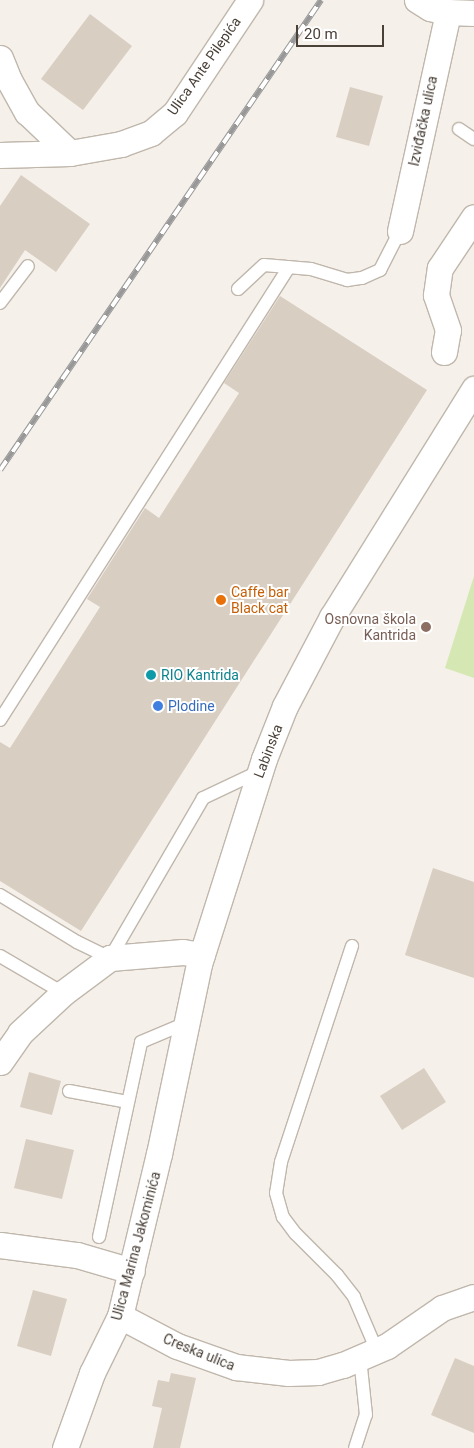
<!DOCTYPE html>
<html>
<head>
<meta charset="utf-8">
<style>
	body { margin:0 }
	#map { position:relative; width:474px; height:1448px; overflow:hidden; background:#f5f0ea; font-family:Roboto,sans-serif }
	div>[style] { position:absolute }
	.green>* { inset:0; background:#d5e8b3 }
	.building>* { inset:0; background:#d9cec2 }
	.roads { filter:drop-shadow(1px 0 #c0b7ac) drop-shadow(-1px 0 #c0b7ac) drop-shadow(0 1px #c0b7ac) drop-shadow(0 -1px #c0b7ac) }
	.service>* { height:12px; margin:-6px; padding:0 6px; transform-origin:6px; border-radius:6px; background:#fff }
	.minor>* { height:25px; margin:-12.5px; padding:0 12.5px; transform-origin:12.5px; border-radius:12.5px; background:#fff }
	.rail>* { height:5.5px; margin-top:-2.75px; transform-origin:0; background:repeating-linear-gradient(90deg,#fff 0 11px,#989898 0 22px); box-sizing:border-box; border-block:1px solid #989898 }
	.dots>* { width:14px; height:14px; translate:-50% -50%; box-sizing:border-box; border:2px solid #fff; border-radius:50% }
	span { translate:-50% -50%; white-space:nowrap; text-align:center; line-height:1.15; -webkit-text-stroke:4px #fff; paint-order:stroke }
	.street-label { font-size:14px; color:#494038 }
	.food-label { font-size:14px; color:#c56008 }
	.left { translate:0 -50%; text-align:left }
	.education-label { font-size:14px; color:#785e54 }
	.right { translate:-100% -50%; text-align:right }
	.culture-label { font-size:14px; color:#0d838f }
	.shop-label { font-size:14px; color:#366cbe }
	.scale { position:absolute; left:296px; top:25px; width:88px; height:22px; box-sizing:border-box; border:2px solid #494038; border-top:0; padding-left:6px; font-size:15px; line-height:18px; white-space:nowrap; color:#494038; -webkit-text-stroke:4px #fff; paint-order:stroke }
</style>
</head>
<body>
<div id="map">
	<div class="green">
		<i style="clip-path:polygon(474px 576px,474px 678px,445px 668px)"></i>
	</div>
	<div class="building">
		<i style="clip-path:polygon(90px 14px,132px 46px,83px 110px,41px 79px)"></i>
		<i style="clip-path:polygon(350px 87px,383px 96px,369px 146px,336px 137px)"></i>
		<i style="clip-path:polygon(21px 175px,90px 224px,56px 272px,25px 250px,0 288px,0 206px)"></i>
		<i style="clip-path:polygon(280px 296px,427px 390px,81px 931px,0 881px,0 742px,10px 748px,100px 607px,87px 599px,145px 508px,159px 518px,239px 393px,224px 383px)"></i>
		<i style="clip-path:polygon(433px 868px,474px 882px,474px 978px,405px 955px)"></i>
		<i style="clip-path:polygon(424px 1068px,446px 1102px,402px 1130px,380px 1096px)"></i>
		<i style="clip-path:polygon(29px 1072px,61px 1081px,52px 1115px,20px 1107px)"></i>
		<i style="clip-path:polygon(26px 1139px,74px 1150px,62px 1199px,14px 1188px)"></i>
		<i style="clip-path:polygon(33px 1290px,67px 1299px,51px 1356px,17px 1346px)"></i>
		<i style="clip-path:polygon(455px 1358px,474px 1366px,474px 1433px,431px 1415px)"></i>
		<i style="clip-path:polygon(171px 1373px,196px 1378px,180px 1448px,153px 1448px,162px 1408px,152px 1406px,158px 1380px,169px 1382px)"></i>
	</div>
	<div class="roads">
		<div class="service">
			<i style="left:459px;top:129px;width:18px;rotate:34deg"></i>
			<i style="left:238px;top:289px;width:35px;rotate:-43deg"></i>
			<i style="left:264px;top:265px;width:47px;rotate:4.9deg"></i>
			<i style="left:311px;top:269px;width:38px;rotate:17deg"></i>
			<i style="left:347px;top:280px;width:15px;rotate:-8deg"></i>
			<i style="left:362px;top:278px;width:20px;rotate:-24deg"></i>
			<i style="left:380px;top:270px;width:44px;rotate:-62.9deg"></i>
			<i style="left:0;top:303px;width:46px;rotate:-52.9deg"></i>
			<i style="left:0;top:720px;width:537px;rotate:-57.46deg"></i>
			<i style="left:0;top:895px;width:90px;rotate:31.4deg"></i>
			<i style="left:77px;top:942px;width:37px;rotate:26deg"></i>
			<i style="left:110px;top:958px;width:185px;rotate:-59.8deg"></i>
			<i style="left:203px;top:798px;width:61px;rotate:-25.3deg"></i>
			<i style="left:352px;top:946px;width:227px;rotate:108.2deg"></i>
			<i style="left:281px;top:1162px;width:31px;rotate:99deg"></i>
			<i style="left:276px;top:1193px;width:25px;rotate:74deg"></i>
			<i style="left:283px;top:1217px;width:21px;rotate:53deg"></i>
			<i style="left:296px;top:1234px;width:58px;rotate:45deg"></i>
			<i style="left:337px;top:1275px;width:28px;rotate:52deg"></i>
			<i style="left:354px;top:1297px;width:59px;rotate:66.9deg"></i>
			<i style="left:0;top:956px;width:73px;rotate:30.4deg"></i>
			<i style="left:69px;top:1091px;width:59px;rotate:10.7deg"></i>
			<i style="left:99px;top:1237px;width:199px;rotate:-77.8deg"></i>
			<i style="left:141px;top:1042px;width:49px;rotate:-22.9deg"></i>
			<i style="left:355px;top:1448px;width:35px;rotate:-72deg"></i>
			<i style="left:366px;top:1415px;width:57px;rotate:-96deg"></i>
		</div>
		<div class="minor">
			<i style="left:417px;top:0;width:15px;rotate:32deg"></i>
			<i style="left:430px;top:8px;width:18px;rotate:13deg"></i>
			<i style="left:448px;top:12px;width:26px;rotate:2deg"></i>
			<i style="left:0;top:58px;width:24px;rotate:68deg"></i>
			<i style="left:9px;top:80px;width:37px;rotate:61deg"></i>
			<i style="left:27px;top:112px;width:59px;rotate:43.6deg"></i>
			<i style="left:70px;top:153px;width:52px;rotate:-10deg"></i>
			<i style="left:121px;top:144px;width:32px;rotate:-20deg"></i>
			<i style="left:151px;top:133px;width:31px;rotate:-40deg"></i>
			<i style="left:175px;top:113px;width:136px;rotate:-56.4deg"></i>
			<i style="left:0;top:155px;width:70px;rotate:-1.6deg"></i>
			<i style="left:400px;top:231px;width:224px;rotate:-77.6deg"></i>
			<i style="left:444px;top:352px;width:22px;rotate:-80deg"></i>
			<i style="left:448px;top:330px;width:37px;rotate:-109deg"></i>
			<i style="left:436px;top:295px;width:27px;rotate:-82deg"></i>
			<i style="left:440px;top:268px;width:61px;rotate:-56.3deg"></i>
			<i style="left:0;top:1062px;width:35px;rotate:-55deg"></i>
			<i style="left:20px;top:1033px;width:59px;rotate:-42.9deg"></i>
			<i style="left:63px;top:993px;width:59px;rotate:-36.7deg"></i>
			<i style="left:110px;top:958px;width:73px;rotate:-4.7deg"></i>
			<i style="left:183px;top:952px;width:19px;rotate:9deg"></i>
			<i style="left:0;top:1245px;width:78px;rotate:7.4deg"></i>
			<i style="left:77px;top:1255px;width:57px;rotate:16.2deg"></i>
			<i style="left:120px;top:1316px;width:64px;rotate:27.8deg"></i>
			<i style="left:177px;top:1346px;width:63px;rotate:19.6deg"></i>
			<i style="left:236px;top:1367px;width:53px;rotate:6.5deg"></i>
			<i style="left:289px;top:1373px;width:29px;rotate:-2deg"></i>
			<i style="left:318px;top:1372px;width:26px;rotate:-16deg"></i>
			<i style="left:343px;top:1365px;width:48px;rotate:-23.4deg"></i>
			<i style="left:387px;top:1346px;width:67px;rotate:-34.6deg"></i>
			<i style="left:442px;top:1308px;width:34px;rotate:-19deg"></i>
			<i style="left:65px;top:1448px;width:80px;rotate:-70.2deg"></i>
			<i style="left:92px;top:1373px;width:64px;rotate:-63.8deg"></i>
			<i style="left:120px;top:1316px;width:167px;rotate:-76.5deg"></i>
			<i style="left:159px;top:1154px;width:194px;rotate:-78.1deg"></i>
			<i style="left:199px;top:964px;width:215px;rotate:-72.4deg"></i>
			<i style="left:264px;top:759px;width:57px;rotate:-68.4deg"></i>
			<i style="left:285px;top:706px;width:101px;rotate:-62.2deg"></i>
			<i style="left:332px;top:617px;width:269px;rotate:-58.1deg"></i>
		</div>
	</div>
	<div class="rail">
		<i style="left:0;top:470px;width:569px;rotate:-55.67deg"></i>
	</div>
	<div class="dots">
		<i style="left:221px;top:600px;background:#e8710a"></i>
		<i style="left:426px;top:627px;background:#8d6e63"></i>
		<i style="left:151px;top:675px;background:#0f9aa8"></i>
		<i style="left:158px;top:706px;background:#3f7fe0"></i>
	</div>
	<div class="street-label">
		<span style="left:204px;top:66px;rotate:-55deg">Ulica Ante Pilepića</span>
		<span style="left:423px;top:121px;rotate:-78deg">Izviđačka ulica</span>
		<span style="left:268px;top:751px;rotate:-69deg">Labinska</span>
		<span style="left:136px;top:1246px;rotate:-75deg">Ulica Marina Jakominića</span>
		<span style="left:199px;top:1352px;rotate:22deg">Creska ulica</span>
	</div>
	<div class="food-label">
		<span class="left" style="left:231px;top:600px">Caffe bar<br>Black cat</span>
	</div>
	<div class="education-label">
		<span class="right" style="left:416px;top:627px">Osnovna škola<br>Kantrida</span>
	</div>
	<div class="culture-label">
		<span class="left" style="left:161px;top:675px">RIO Kantrida</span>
	</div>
	<div class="shop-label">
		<span class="left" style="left:168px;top:706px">Plodine</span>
	</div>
	<div class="scale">20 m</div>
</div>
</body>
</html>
